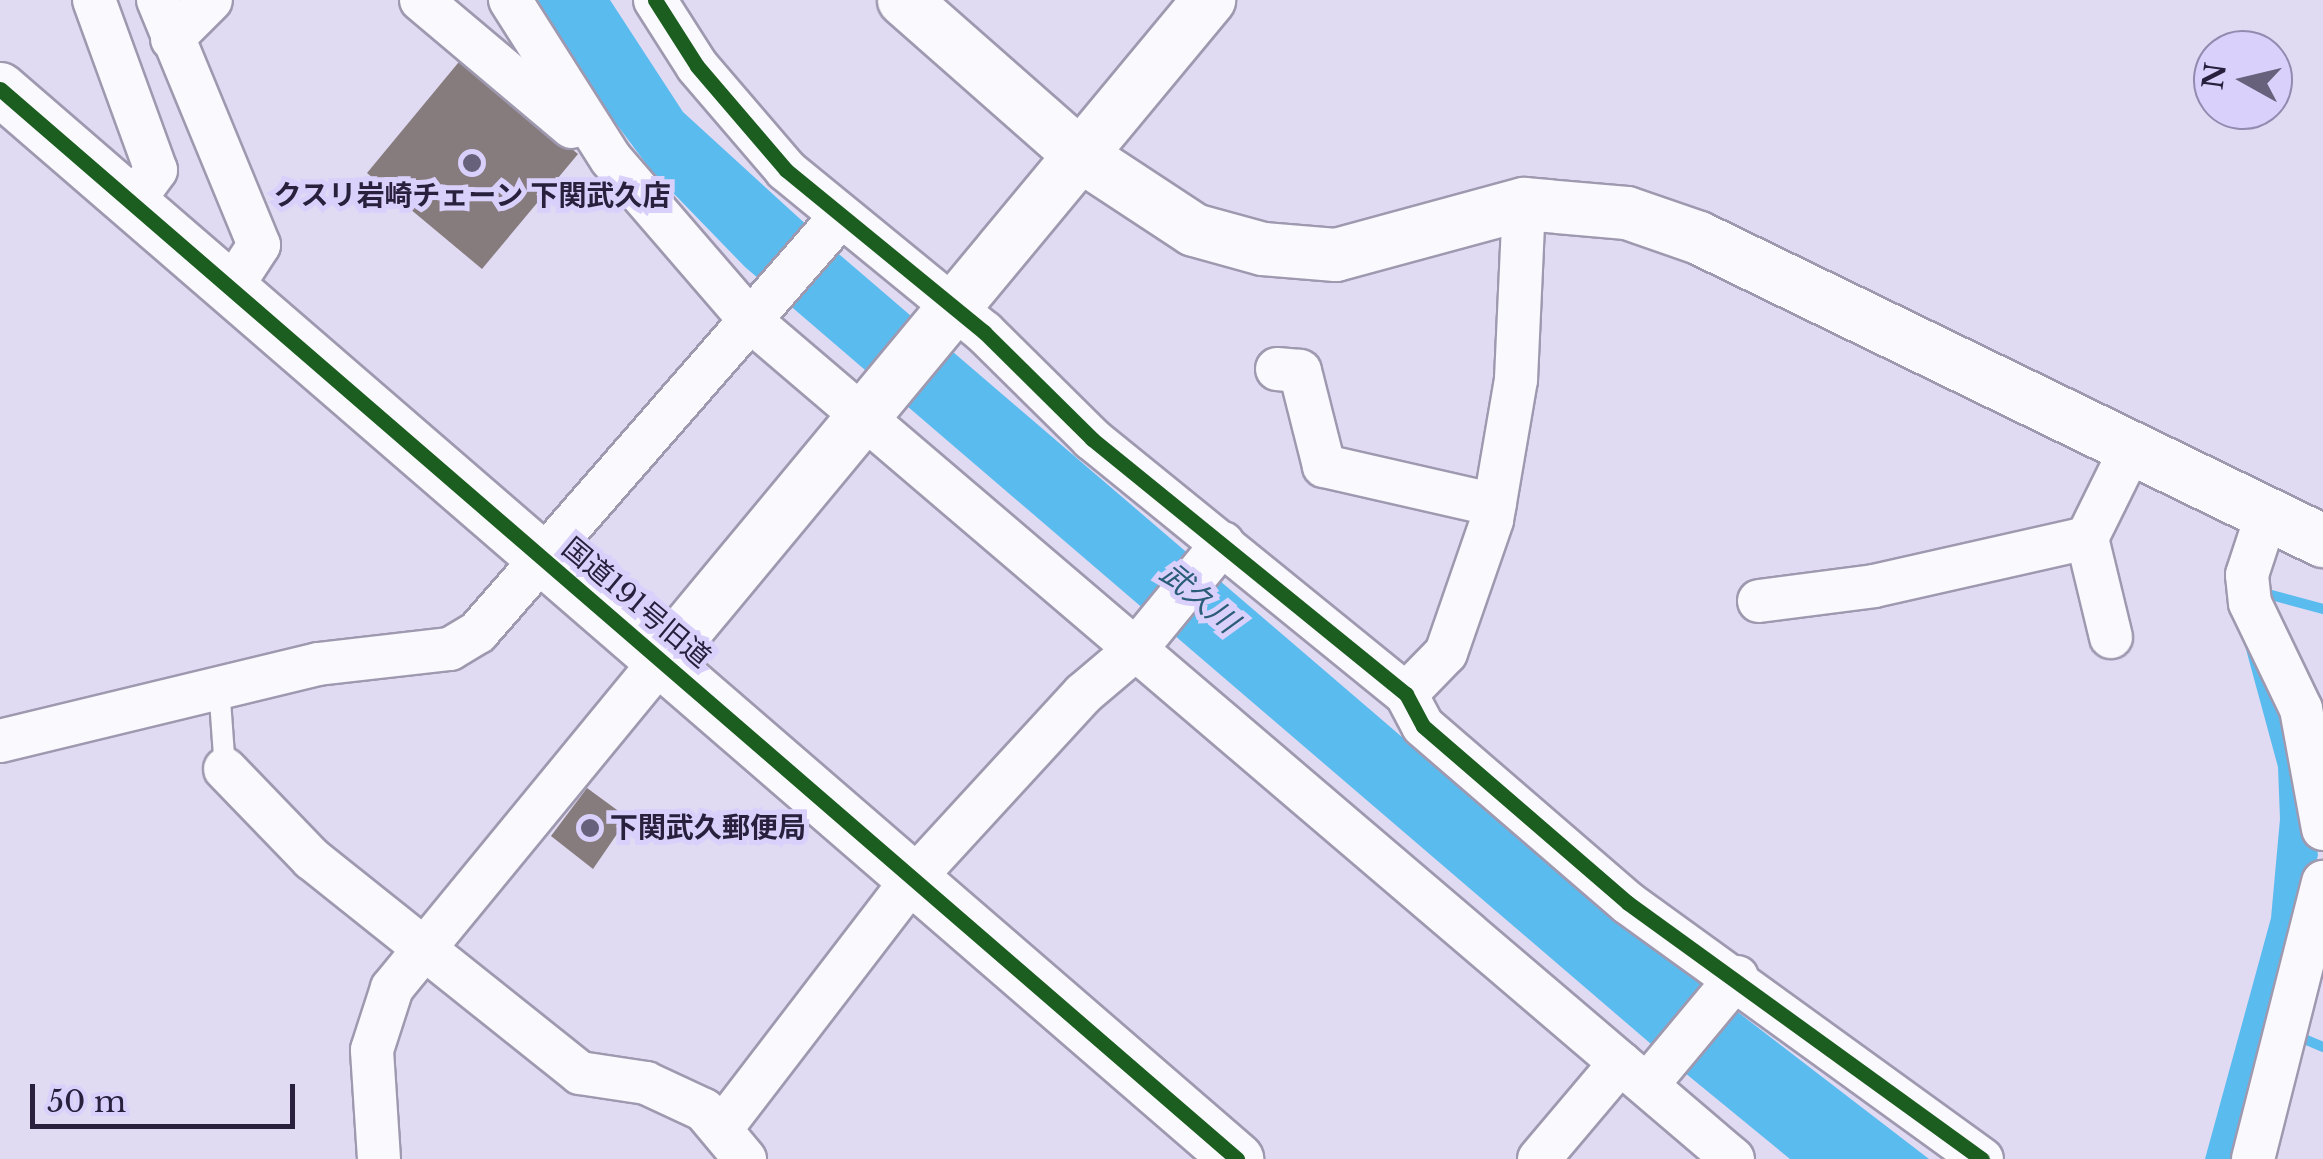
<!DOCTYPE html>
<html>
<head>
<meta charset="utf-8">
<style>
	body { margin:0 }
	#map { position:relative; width:2323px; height:1159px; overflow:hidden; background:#e0daf2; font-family:"Libre Baskerville","Noto Sans JP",serif }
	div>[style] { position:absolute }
	.water>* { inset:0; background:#5abbef }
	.stream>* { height:10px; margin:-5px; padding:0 5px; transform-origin:5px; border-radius:5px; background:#5abbef }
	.building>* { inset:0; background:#867b7d }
	.roads { filter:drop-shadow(2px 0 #9f99b0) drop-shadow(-2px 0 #9f99b0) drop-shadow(0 2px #9f99b0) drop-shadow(0 -2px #9f99b0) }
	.service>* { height:20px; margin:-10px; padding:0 10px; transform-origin:10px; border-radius:10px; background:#faf9fd }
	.minor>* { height:42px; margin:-21px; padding:0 21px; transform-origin:21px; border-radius:21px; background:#faf9fd }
	.tertiary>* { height:52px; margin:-26px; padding:0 26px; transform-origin:26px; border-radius:26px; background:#faf9fd }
	.cycleway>* { height:15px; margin:-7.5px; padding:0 7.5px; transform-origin:7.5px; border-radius:7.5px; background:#1b5e20 }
	.dots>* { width:28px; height:28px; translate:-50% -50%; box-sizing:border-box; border:5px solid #dad0fc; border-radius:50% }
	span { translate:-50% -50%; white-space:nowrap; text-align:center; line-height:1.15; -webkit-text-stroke:10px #dad0fc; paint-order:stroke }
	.poi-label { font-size:28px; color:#28203c; font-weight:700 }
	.left { translate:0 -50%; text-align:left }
	.street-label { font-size:28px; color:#28203c }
	.water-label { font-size:30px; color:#2b5c78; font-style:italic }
	.north { position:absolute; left:2193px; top:30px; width:100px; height:100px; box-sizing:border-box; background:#dad0fc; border:2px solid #938aaf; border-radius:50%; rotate:278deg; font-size:28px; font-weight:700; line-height:40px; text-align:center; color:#28203c }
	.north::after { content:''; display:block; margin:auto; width:35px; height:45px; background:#68617c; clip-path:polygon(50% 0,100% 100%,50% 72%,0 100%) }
	.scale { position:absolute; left:30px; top:1084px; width:265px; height:45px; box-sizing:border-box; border:5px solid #28203c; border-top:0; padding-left:12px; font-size:30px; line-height:35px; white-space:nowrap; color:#28203c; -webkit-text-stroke:8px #dad0fc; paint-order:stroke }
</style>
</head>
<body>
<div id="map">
	<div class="water">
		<i style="clip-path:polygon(538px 0,610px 0,683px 112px,833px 249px,1592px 900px,1929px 1159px,1790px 1159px,1679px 1068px,745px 267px,650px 169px,582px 78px)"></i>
		<i style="clip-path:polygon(2231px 594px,2292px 718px,2318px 855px,2240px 1159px,2205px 1159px,2271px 918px,2280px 819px,2278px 767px)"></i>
	</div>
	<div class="stream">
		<i style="left:2264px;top:593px;width:61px;rotate:15.2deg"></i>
		<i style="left:2297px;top:1036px;width:28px;rotate:23deg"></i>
	</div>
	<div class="building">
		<i style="clip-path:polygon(463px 57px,578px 154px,482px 269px,367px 173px)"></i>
		<i style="clip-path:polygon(587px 788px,628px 818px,593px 869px,551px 836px)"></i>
	</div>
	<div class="roads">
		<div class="service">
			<i style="left:219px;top:686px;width:83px;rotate:85.9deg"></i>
		</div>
		<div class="minor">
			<i style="left:94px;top:0;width:181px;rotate:70deg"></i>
			<i style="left:156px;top:170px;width:41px;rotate:126deg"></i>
			<i style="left:158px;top:0;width:265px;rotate:67.6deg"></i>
			<i style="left:259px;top:245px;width:51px;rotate:123.1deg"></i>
			<i style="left:421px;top:0;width:197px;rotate:40.1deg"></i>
			<i style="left:510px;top:0;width:188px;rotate:57.6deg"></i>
			<i style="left:611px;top:159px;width:214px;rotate:49.2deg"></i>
			<i style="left:751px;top:321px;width:1291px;rotate:40.48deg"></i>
			<i style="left:655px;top:0;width:78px;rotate:57.5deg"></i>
			<i style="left:697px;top:66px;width:137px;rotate:49.4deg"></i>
			<i style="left:786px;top:170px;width:256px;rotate:39.3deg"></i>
			<i style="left:984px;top:332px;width:152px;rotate:44.7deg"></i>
			<i style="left:1092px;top:439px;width:405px;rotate:39.1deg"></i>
			<i style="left:1406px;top:694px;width:36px;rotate:62deg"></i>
			<i style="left:1423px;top:726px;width:271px;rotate:40.8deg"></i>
			<i style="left:1628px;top:903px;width:437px;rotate:35.9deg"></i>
			<i style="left:172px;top:39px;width:55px;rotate:-45deg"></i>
			<i style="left:1277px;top:369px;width:23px;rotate:5deg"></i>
			<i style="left:1300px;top:371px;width:98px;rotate:75.8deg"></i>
			<i style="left:1324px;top:466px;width:175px;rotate:12.8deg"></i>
			<i style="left:2267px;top:514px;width:64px;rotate:108.2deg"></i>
			<i style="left:2247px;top:575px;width:28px;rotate:84deg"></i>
			<i style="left:2250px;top:603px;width:118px;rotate:64.3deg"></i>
			<i style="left:2301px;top:709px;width:122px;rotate:79.6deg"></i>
			<i style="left:2087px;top:538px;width:102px;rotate:76.4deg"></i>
			<i style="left:1759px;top:601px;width:116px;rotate:-7.4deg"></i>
			<i style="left:1874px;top:586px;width:218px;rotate:-12.7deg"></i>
			<i style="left:2087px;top:538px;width:99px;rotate:-63.7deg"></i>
			<i style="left:1406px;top:694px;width:57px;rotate:-45.7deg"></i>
			<i style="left:1446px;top:653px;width:141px;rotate:-70.9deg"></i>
			<i style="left:1492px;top:520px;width:143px;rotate:-80.3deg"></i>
			<i style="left:1516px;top:379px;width:175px;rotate:-87.4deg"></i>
			<i style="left:0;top:741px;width:327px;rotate:-13.6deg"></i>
			<i style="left:318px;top:664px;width:133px;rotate:-6.5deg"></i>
			<i style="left:450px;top:649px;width:33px;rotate:-31deg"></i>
			<i style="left:478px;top:632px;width:552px;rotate:-48.89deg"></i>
			<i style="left:225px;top:769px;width:125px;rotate:46deg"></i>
			<i style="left:312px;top:859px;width:343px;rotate:38.6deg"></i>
			<i style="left:580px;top:1073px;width:67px;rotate:8.6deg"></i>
			<i style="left:646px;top:1083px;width:64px;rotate:25deg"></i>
			<i style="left:704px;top:1110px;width:64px;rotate:50.1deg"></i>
			<i style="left:1657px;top:1073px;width:125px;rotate:-50.2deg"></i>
			<i style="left:724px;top:1125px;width:310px;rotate:-52.5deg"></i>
			<i style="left:913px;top:879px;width:251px;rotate:-47.4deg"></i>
			<i style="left:1083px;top:694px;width:70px;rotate:-40.3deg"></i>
			<i style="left:1136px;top:649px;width:137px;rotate:-50.6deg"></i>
			<i style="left:379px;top:1159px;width:109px;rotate:-93.7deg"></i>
			<i style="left:372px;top:1050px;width:65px;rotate:-72.1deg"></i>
			<i style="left:392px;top:988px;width:428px;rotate:-50.6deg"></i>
			<i style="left:1539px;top:1159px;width:126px;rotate:-49.8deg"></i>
			<i style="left:2253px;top:1159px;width:286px;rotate:-75.8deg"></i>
		</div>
		<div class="tertiary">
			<i style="left:904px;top:0;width:235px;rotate:41.4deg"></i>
			<i style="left:1080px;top:155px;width:136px;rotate:33.3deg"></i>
			<i style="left:1194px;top:230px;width:72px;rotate:15.4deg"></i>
			<i style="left:1263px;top:249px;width:73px;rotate:4.7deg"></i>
			<i style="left:1336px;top:255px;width:195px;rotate:-15.2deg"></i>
			<i style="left:1524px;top:204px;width:103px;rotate:5deg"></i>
			<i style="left:1627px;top:213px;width:76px;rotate:19.1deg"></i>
			<i style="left:1699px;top:238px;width:694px;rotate:25.9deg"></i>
			<i style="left:0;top:89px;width:1636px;rotate:40.86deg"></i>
			<i style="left:664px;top:657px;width:854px;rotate:-50.32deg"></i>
		</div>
	</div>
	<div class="cycleway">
		<i style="left:655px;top:0;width:78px;rotate:57.5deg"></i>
		<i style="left:697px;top:66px;width:137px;rotate:49.4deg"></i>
		<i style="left:786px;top:170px;width:256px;rotate:39.3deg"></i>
		<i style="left:984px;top:332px;width:152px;rotate:44.7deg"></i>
		<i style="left:1092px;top:439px;width:405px;rotate:39.1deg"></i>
		<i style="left:1406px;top:694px;width:36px;rotate:62deg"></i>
		<i style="left:1423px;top:726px;width:271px;rotate:40.8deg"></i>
		<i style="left:1628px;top:903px;width:437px;rotate:35.9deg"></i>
		<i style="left:0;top:89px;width:1636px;rotate:40.86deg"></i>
	</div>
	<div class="dots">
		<i style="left:472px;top:163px;background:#68617c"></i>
		<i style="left:590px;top:828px;background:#68617c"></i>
	</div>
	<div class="poi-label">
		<span style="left:472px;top:196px">クスリ岩崎チェーン 下関武久店</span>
		<span class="left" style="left:610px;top:828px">下関武久郵便局</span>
	</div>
	<div class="street-label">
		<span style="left:636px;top:603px;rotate:40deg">国道191号旧道</span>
	</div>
	<div class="water-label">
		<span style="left:1199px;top:598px;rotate:40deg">武久川</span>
	</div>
	<div class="north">N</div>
	<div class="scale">50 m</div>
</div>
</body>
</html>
